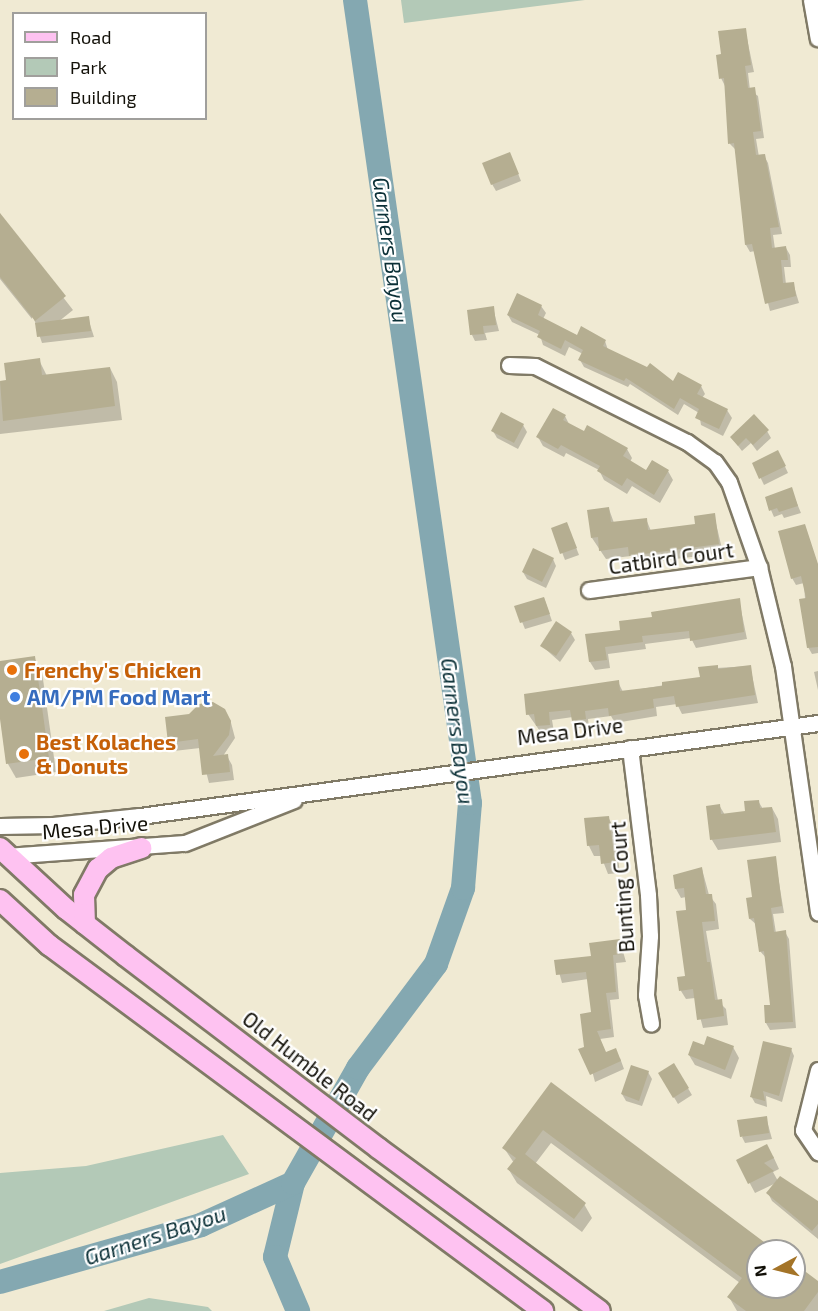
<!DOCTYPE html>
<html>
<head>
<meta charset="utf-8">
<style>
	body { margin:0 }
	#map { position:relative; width:818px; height:1311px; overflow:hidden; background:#f0ead3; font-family:"Exo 2",sans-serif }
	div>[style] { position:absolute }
	.green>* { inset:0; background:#b3c9b7 }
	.shadow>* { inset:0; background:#0003 }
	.river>* { height:24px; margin:-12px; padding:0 12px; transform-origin:12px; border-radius:12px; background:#84a8b1 }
	.building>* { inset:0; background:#b5ae91 }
	.roads { filter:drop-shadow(2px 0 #807a66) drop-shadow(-2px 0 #807a66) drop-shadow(0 2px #807a66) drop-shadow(0 -2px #807a66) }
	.minor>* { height:15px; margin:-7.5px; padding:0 7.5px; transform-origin:7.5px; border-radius:7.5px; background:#fff }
	.major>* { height:20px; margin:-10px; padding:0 10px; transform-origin:10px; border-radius:10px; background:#fec2f1 }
	.dots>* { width:16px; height:16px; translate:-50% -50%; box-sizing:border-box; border:3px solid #fff; border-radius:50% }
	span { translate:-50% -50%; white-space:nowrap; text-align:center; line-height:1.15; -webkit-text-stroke:4.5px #fff; paint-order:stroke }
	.street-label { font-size:21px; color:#121008 }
	.food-label { font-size:21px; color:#c56008; font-weight:700 }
	.left { translate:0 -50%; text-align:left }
	.shop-label { font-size:21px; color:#366cbe; font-weight:700 }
	.water-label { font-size:22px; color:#0b3037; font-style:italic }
	.legend { position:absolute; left:12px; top:12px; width:195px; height:108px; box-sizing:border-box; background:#fff; border:2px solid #a09f9c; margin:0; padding:8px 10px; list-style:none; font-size:18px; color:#121008 }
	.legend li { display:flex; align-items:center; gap:12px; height:30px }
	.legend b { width:30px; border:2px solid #a09f9c }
	.north { position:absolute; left:746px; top:1239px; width:60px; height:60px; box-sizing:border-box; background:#fff; border:2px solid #a09f9c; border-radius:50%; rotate:263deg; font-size:16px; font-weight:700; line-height:24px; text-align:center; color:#121008 }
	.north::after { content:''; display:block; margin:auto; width:21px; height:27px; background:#a47428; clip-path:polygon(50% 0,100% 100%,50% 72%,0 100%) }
</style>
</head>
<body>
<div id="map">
	<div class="green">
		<i style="clip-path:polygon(401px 0,585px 0,404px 23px)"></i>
		<i style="clip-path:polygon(223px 1135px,249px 1174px,0 1264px,0 1173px,86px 1166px)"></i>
		<i style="clip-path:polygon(149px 1298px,208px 1307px,212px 1311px,104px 1311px)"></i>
	</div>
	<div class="shadow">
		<i style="clip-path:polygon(745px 29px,754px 72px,748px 73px,750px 90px,758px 96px,764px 138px,756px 139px,759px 157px,764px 156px,768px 163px,782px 234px,773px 235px,775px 249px,786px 248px,790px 255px,791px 267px,784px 267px,786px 284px,793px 283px,799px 303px,770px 311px,755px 251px,750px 252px,746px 245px,736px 150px,730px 144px,725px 86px,721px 78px,722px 55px)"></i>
		<i style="clip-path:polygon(513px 161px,521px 181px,496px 191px,492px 184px)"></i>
		<i style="clip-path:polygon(0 216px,73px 310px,58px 322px,88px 318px,94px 337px,42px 343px,32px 313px,32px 319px,0 279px)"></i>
		<i style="clip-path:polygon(541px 306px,546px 313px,543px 319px,578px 336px,605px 341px,608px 350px,673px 383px,701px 386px,705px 394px,702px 398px,727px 410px,732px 418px,723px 436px,701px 425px,699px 413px,684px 404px,678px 415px,630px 384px,628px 387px,584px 367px,580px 360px,583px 354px,569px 347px,565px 356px,543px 345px,540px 335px,512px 322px,508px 315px)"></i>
		<i style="clip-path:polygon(493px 308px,499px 331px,485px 333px,487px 340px,475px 341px,472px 335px)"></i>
		<i style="clip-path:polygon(39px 360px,47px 376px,110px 368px,117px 382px,122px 420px,0 434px,0 382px,8px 381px)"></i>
		<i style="clip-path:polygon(565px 416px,570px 426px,627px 449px,632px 458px,630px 462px,647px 472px,668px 471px,673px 480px,660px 503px,632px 486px,627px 494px,604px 480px,599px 470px,566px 453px,564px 457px,543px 446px,538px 437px)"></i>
		<i style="clip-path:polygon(523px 425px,527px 432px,518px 449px,497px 438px,493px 431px)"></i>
		<i style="clip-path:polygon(767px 431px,771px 438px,757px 451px,751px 443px,742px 451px,731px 437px)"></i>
		<i style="clip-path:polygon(781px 458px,788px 473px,764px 485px,754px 464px)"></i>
		<i style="clip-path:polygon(791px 489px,801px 513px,784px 518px,782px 514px,774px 517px,771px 510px)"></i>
		<i style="clip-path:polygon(609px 509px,614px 523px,646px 519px,651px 531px,696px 525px,714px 515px,723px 553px,636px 564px,631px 556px,606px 559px,592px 538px)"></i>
		<i style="clip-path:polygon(567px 524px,579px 555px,565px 560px,553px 529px)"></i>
		<i style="clip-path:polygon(805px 526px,818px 566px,818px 653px,812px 654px,808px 647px,804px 583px,796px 585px,792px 578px)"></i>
		<i style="clip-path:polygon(553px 559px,556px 566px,546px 588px,527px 579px,523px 572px)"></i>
		<i style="clip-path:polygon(544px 598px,552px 621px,525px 629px,516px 607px)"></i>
		<i style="clip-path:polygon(739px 600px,747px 639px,696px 648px,691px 638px,645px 644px,646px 649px,608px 654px,610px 668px,595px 670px,590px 662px,587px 635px,622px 631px,653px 618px)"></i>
		<i style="clip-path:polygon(571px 633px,575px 640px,560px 662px,542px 646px)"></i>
		<i style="clip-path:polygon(34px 658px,42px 672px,56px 772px,16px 778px,8px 764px,0 708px,0 663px)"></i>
		<i style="clip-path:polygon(750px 666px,758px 703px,682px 714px,677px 704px,656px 707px,657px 716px,615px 723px,611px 716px,588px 719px,589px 727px,578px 728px,573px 717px,552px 720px,554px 732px,542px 734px,528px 714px,618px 682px,623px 692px,701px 679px,700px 669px)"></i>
		<i style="clip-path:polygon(818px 671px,818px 690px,814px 672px)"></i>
		<i style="clip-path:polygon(189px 715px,230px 719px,235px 738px,223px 756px,227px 756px,232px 765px,234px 780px,209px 783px,200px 748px,174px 751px,169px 742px)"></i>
		<i style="clip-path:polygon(758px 801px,763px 809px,772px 808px,778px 819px,781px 842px,718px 850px,712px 840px,719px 805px,725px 815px,746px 812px)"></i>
		<i style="clip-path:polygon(608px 817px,614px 828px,620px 873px,608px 874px,601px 856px,594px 856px,589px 846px,586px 820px)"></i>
		<i style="clip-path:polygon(775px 858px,784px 913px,773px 914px,776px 933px,785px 932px,789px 939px,796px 1028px,770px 1030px,766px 1023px,772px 1007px,766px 958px,760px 951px,757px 925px,750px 919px,753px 898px)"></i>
		<i style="clip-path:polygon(702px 869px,709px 895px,716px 904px,719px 929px,706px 931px,718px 1001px,726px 1009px,728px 1025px,703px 1028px,695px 998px,686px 999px,681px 991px,687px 977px,688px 911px,686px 897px,681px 898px,676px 889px,675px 876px)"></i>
		<i style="clip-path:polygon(620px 941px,626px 962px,616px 963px,619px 999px,610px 1000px,614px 1037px,600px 1039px,606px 1054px,620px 1058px,624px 1069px,595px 1082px,586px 1048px,592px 1014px,588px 979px,562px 983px,556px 961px,592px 957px)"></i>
		<i style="clip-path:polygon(705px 1047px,733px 1047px,739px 1058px,731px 1079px,695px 1065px,689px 1055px)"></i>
		<i style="clip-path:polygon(791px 1049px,794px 1056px,782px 1102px,766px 1096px,767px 1107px,755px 1103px,751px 1096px)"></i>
		<i style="clip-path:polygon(674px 1065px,692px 1095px,678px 1104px,660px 1074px)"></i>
		<i style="clip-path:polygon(648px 1072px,652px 1079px,642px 1106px,626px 1101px,622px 1094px)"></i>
		<i style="clip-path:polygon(552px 1084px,775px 1251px,758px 1251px,758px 1287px,794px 1287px,794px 1265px,818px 1283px,818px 1311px,737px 1311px,729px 1297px,740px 1283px,551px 1143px,535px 1164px,584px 1204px,592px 1218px,582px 1232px,517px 1183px,509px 1170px,514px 1163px,504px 1148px)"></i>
		<i style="clip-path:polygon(766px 1117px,772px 1139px,745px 1143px,742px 1137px)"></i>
		<i style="clip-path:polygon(773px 1156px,779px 1169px,773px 1172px,778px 1181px,818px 1203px,818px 1239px,772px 1201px,768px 1193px,776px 1183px,755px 1193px,738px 1161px)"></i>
	</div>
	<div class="river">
		<i style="left:293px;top:1183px;width:76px;rotate:103.7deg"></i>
		<i style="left:275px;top:1257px;width:59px;rotate:66.9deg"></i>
		<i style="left:0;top:1282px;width:209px;rotate:-15.8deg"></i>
		<i style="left:201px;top:1225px;width:101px;rotate:-24.5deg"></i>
		<i style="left:293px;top:1183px;width:132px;rotate:-60.5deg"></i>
		<i style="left:358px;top:1068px;width:130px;rotate:-53.1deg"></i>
		<i style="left:436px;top:964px;width:81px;rotate:-70.4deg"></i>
		<i style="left:463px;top:888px;width:85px;rotate:-85.3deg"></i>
		<i style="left:470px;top:803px;width:811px;rotate:-98.15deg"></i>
	</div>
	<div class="building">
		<i style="clip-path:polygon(746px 28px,751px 65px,745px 66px,748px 88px,755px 87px,761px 131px,753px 132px,756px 155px,765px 154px,779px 227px,770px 228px,772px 248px,786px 246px,788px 260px,781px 260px,783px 283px,794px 282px,796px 296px,765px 304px,752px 244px,745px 245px,734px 143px,728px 144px,724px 78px,719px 79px,716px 55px,721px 54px,718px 31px)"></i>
		<i style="clip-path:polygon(510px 152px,519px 174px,491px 185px,482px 163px)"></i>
		<i style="clip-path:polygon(0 213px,66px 296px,35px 321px,0 277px)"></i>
		<i style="clip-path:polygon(517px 293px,542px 305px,538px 315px,577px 335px,581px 326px,606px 340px,603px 346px,647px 367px,650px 363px,673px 381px,678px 372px,702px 385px,697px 394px,728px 409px,719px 429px,695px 418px,699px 409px,680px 398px,674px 409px,626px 378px,624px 381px,578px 360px,583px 350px,565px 340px,561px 349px,537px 337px,540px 331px,507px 315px)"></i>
		<i style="clip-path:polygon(494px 306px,496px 325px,483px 326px,484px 334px,470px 335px,467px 310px)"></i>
		<i style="clip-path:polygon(89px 316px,91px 331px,37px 337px,35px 323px)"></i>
		<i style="clip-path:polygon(40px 358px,42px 375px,110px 367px,115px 406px,3px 421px,0 381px,6px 380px,4px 363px)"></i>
		<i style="clip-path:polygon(553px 408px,566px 415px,563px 420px,584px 431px,587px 425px,628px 448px,623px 456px,646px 470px,652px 460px,669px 470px,654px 495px,627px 478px,622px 486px,597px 471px,600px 466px,561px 445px,558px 449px,536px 437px)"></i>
		<i style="clip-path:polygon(501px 412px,524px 424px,514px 443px,491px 431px)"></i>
		<i style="clip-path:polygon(754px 414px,769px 430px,753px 445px,746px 438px,738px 446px,730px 437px)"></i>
		<i style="clip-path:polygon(778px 450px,786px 466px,759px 479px,752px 463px)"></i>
		<i style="clip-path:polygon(792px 487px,798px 506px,779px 512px,777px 508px,769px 511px,765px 497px)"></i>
		<i style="clip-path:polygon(609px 507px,611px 522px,647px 518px,648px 530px,695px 524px,694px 516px,715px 513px,719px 544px,629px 556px,628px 547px,599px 551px,598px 537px,591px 538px,587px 510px)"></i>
		<i style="clip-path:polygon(567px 522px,577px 548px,560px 554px,551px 528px)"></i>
		<i style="clip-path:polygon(805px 524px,818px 564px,818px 647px,807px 648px,799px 599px,806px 598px,801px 576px,791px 579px,778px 531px)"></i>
		<i style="clip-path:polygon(533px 548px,554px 558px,542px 582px,522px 572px)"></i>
		<i style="clip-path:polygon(544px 597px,550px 614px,520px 623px,514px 606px)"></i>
		<i style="clip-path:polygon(740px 598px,744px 632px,690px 641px,689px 631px,642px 636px,643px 642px,605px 647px,607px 660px,589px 662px,585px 634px,620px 630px,619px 621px,652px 617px,651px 612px)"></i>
		<i style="clip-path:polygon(556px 621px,572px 632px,556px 656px,540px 646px)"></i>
		<i style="clip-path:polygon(35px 656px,49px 758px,6px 764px,0 719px,0 661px)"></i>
		<i style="clip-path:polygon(718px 665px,718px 669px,751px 665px,755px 695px,676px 707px,674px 696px,653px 699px,654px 708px,609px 716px,608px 708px,585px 711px,586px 719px,572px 721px,570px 710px,549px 712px,550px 725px,536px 726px,534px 714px,526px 715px,524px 694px,619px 680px,620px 691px,662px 686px,662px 682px,700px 677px,698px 667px)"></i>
		<i style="clip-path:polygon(213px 702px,225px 709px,231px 721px,229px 735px,213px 756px,228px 754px,230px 772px,202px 775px,198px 739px,168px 743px,165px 717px,189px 714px,199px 704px)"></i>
		<i style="clip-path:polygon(759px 800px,760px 808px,772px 807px,776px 832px,710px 840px,706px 806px,720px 804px,721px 814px,745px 811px,744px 801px)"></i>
		<i style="clip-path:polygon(609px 816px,615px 862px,601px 864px,599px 845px,587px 846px,584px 818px)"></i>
		<i style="clip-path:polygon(776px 856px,782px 906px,771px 908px,774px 932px,786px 930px,793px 1022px,765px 1023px,764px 1005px,770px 1005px,764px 951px,759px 952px,754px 918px,749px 919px,746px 898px,752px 897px,747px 860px)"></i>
		<i style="clip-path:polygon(702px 867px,706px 894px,712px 894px,715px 921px,702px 922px,707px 962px,710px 962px,715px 1000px,722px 999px,724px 1016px,697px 1020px,693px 989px,679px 991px,677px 977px,685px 976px,676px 911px,686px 910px,684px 888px,675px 889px,673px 875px)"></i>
		<i style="clip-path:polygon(620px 939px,622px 954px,613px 955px,616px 992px,606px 993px,611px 1029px,597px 1031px,606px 1052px,616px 1048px,621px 1061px,590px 1075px,578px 1049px,584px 1047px,580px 1014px,591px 1012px,586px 972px,556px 975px,554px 960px,591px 956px,589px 943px)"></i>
		<i style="clip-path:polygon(707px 1036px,734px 1046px,725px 1070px,688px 1055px,693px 1041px,704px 1045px)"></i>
		<i style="clip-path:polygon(763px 1041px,792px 1048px,779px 1096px,763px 1091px,765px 1101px,750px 1097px)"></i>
		<i style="clip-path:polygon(674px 1063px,689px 1088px,673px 1098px,658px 1073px)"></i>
		<i style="clip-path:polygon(631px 1065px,649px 1071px,639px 1101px,621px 1094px)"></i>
		<i style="clip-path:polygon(551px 1082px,776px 1251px,758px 1251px,758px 1287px,794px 1287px,794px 1263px,818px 1281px,818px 1292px,804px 1311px,746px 1311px,727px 1297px,742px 1278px,543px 1130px,525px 1154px,586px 1203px,574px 1219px,507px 1169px,516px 1158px,502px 1148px)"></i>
		<i style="clip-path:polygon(767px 1116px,769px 1133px,740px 1137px,737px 1120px)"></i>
		<i style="clip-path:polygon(767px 1144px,774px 1158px,764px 1163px,774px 1171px,748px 1184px,736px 1160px)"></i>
		<i style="clip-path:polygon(780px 1176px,818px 1201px,818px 1224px,812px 1231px,766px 1193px)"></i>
	</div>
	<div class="roads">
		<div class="minor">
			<i style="left:811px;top:0;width:39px;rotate:80deg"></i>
			<i style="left:509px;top:365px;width:26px;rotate:2deg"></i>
			<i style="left:535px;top:366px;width:170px;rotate:26.6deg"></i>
			<i style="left:687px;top:442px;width:34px;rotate:36deg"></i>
			<i style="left:715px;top:462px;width:24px;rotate:55deg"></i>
			<i style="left:729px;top:482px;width:90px;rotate:70.6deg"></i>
			<i style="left:759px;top:567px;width:102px;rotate:76.4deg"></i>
			<i style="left:783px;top:666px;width:249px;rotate:81.9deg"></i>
			<i style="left:589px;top:590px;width:172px;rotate:-7.7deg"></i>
			<i style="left:630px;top:748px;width:148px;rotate:83deg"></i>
			<i style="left:648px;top:895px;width:41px;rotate:87.2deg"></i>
			<i style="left:650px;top:936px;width:59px;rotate:93.9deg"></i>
			<i style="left:646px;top:995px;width:29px;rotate:80deg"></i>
			<i style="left:0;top:826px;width:53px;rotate:-1.1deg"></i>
			<i style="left:53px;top:825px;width:87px;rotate:-5.9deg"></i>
			<i style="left:140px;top:816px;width:684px;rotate:-7.81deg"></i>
			<i style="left:6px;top:856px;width:179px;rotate:-4.2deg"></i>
			<i style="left:185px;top:843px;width:117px;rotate:-21.5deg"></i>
			<i style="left:818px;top:1070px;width:62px;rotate:104deg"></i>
			<i style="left:803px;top:1130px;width:27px;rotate:56deg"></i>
		</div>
		<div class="major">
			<i style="left:0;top:848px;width:90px;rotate:42.7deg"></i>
			<i style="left:66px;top:909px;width:76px;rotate:38.1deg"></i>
			<i style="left:126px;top:956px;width:317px;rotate:37.3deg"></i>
			<i style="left:378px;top:1148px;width:275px;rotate:36.3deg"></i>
			<i style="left:0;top:900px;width:67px;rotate:42.6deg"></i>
			<i style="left:49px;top:945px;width:615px;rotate:36.53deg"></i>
			<i style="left:85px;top:924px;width:29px;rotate:-92deg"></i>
			<i style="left:84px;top:895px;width:30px;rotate:-62deg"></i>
			<i style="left:98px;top:869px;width:17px;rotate:-40deg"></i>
			<i style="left:111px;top:858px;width:32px;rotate:-18deg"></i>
		</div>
	</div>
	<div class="dots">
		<i style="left:12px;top:670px;background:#e8710a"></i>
		<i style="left:15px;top:697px;background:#3f7fe0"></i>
		<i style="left:24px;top:754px;background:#e8710a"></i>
	</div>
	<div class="street-label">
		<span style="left:671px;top:558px;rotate:-8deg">Catbird Court</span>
		<span style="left:570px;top:731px;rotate:-7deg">Mesa Drive</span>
		<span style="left:95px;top:827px;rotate:-5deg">Mesa Drive</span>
		<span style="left:622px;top:887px;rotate:-94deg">Bunting Court</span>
		<span style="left:310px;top:1066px;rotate:38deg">Old Humble Road</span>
	</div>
	<div class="food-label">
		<span class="left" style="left:24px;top:670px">Frenchy's Chicken</span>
		<span class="left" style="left:36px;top:754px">Best Kolaches<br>&amp; Donuts</span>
	</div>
	<div class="shop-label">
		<span class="left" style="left:27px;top:697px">AM/PM Food Mart</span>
	</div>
	<div class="water-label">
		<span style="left:391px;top:250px;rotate:82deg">Garners Bayou</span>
		<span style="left:458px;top:731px;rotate:83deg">Garners Bayou</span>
		<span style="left:155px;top:1235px;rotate:-18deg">Garners Bayou</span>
	</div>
	<ul class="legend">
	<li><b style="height:8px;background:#fec2f1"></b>Road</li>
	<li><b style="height:16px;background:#b3c9b7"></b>Park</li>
	<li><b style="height:16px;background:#b5ae91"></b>Building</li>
	</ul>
	<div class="north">N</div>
</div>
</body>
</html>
